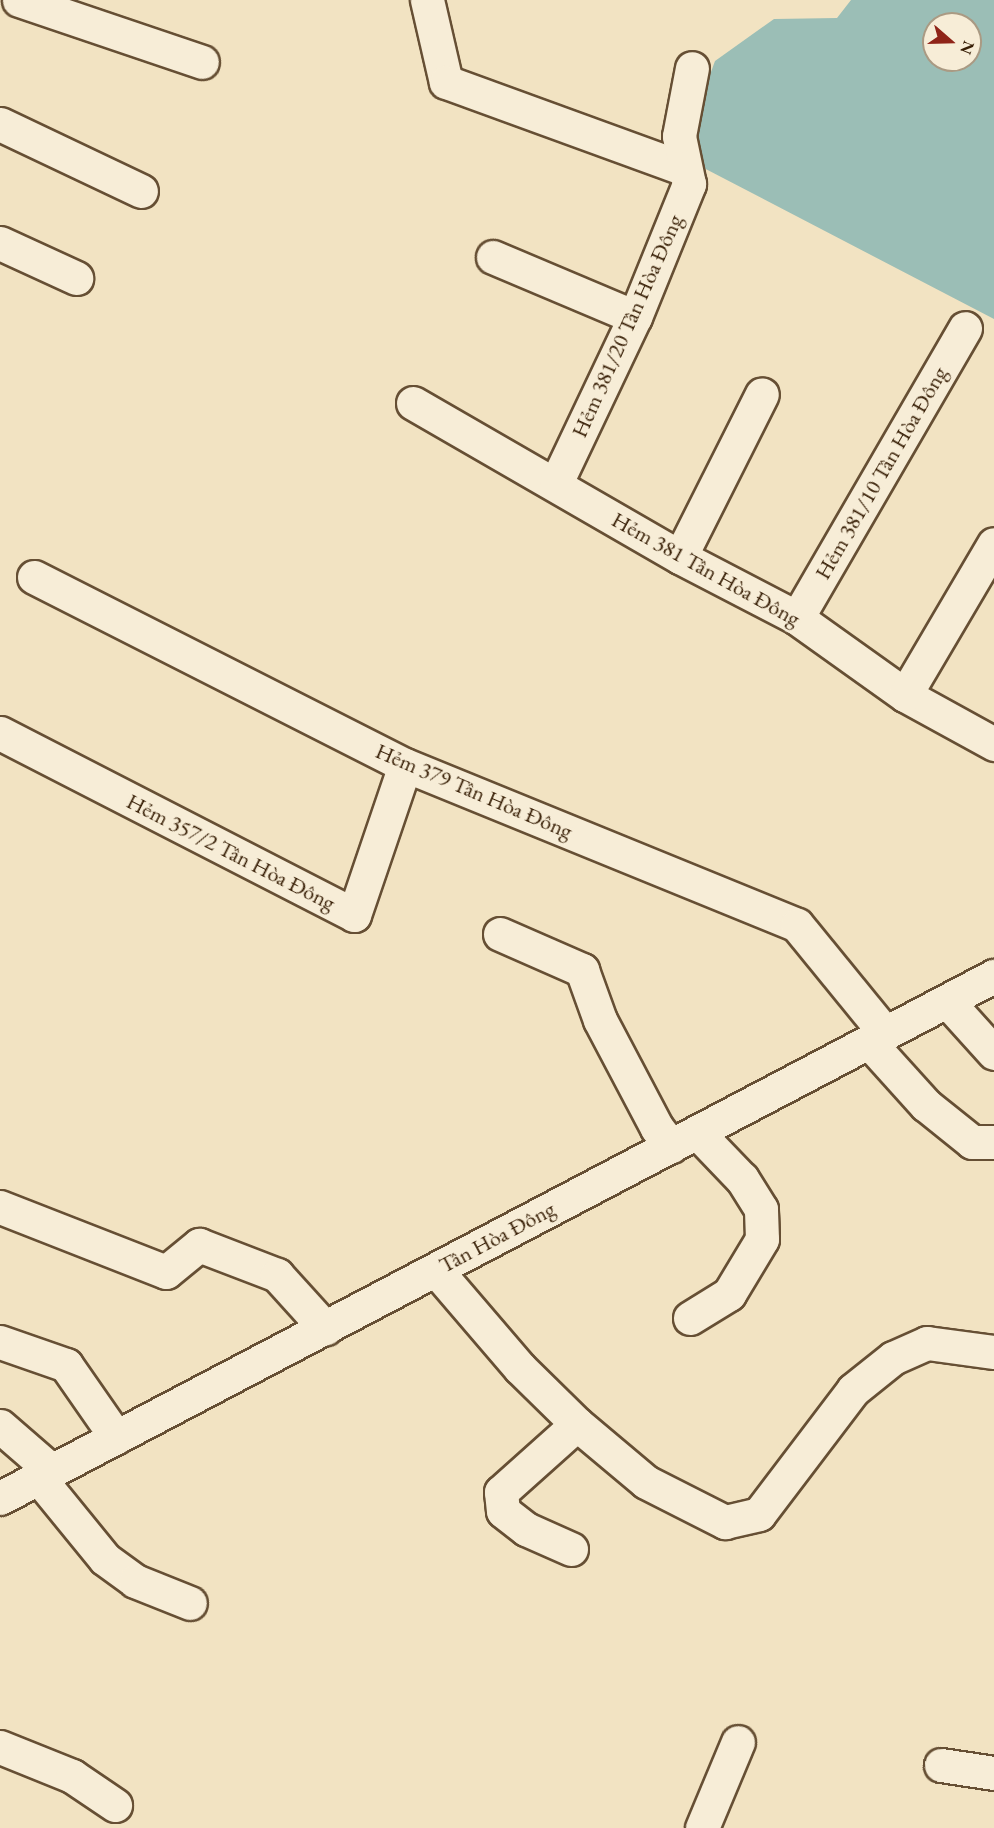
<!DOCTYPE html>
<html>
<head>
<meta charset="utf-8">
<style>
	body { margin:0 }
	#map { position:relative; width:994px; height:1828px; overflow:hidden; background:#f2e3c2; font-family:"EB Garamond",serif }
	div>[style] { position:absolute }
	.water>* { inset:0; background:#9bbeb6 }
	.roads { filter:drop-shadow(2px 0 #664f34) drop-shadow(-2px 0 #664f34) drop-shadow(0 2px #664f34) drop-shadow(0 -2px #664f34) }
	.minor>* { height:33px; margin:-16.5px; padding:0 16.5px; transform-origin:16.5px; border-radius:16.5px; background:#f7edd7 }
	span { translate:-50% -50%; white-space:nowrap; text-align:center; line-height:1.15; -webkit-text-stroke:5px #f7edd7; paint-order:stroke }
	.street-label { font-size:22px; color:#371e05 }
	.north { position:absolute; left:922px; top:12px; width:60px; height:60px; box-sizing:border-box; background:#f7edd7; border:2px solid #aa9a83; border-radius:50%; rotate:110deg; font-size:16px; font-weight:700; line-height:24px; text-align:center; color:#371e05 }
	.north::after { content:''; display:block; margin:auto; width:21px; height:27px; background:#8f2418; clip-path:polygon(50% 0,100% 100%,50% 72%,0 100%) }
</style>
</head>
<body>
<div id="map">
	<div class="water">
		<i style="clip-path:polygon(evenodd,851px 0,994px 0,994px 319px,698px 165px,696px 113px,715px 61px,774px 19px,837px 18px,851px 0,934px 24px,970px 24px,970px 60px,934px 60px,934px 24px)"></i>
	</div>
	<div class="roads">
		<div class="minor">
			<i style="left:19px;top:0;width:193px;rotate:18.7deg"></i>
			<i style="left:427px;top:0;width:84px;rotate:77deg"></i>
			<i style="left:446px;top:82px;width:254px;rotate:20deg"></i>
			<i style="left:0;top:124px;width:156px;rotate:25.4deg"></i>
			<i style="left:0;top:243px;width:84px;rotate:24.7deg"></i>
			<i style="left:493px;top:257px;width:154px;rotate:22.9deg"></i>
			<i style="left:413px;top:403px;width:308px;rotate:30deg"></i>
			<i style="left:680px;top:557px;width:132px;rotate:27.5deg"></i>
			<i style="left:797px;top:618px;width:133px;rotate:35.5deg"></i>
			<i style="left:905px;top:695px;width:102px;rotate:28.8deg"></i>
			<i style="left:556px;top:483px;width:184px;rotate:-64.6deg"></i>
			<i style="left:635px;top:317px;width:144px;rotate:-67.9deg"></i>
			<i style="left:689px;top:184px;width:49px;rotate:-101.8deg"></i>
			<i style="left:679px;top:136px;width:69px;rotate:-79.2deg"></i>
			<i style="left:680px;top:557px;width:182px;rotate:-63.3deg"></i>
			<i style="left:34px;top:577px;width:416px;rotate:26.9deg"></i>
			<i style="left:405px;top:765px;width:423px;rotate:22.2deg"></i>
			<i style="left:797px;top:925px;width:139px;rotate:50.8deg"></i>
			<i style="left:797px;top:618px;width:335px;rotate:-59.9deg"></i>
			<i style="left:905px;top:695px;width:175px;rotate:-59.5deg"></i>
			<i style="left:0;top:733px;width:398px;rotate:27.2deg"></i>
			<i style="left:354px;top:915px;width:158px;rotate:-71.2deg"></i>
			<i style="left:500px;top:934px;width:90px;rotate:23.7deg"></i>
			<i style="left:582px;top:970px;width:53px;rotate:70.2deg"></i>
			<i style="left:600px;top:1020px;width:122px;rotate:62.2deg"></i>
			<i style="left:657px;top:1128px;width:23px;rotate:52deg"></i>
			<i style="left:947px;top:1001px;width:70px;rotate:47.9deg"></i>
			<i style="left:869px;top:1042px;width:85px;rotate:47.9deg"></i>
			<i style="left:926px;top:1105px;width:59px;rotate:38.8deg"></i>
			<i style="left:972px;top:1142px;width:22px"></i>
			<i style="left:0;top:1207px;width:178px;rotate:21.4deg"></i>
			<i style="left:166px;top:1272px;width:43px;rotate:-39.3deg"></i>
			<i style="left:199px;top:1245px;width:84px;rotate:21deg"></i>
			<i style="left:277px;top:1275px;width:72px;rotate:47.8deg"></i>
			<i style="left:436px;top:1270px;width:129px;rotate:49.4deg"></i>
			<i style="left:520px;top:1368px;width:80px;rotate:44.5deg"></i>
			<i style="left:577px;top:1424px;width:90px;rotate:40deg"></i>
			<i style="left:646px;top:1482px;width:89px;rotate:26.9deg"></i>
			<i style="left:725px;top:1522px;width:35px;rotate:-13deg"></i>
			<i style="left:759px;top:1514px;width:156px;rotate:-52.8deg"></i>
			<i style="left:853px;top:1390px;width:51px;rotate:-38.7deg"></i>
			<i style="left:893px;top:1358px;width:37px;rotate:-24deg"></i>
			<i style="left:927px;top:1343px;width:68px;rotate:7.7deg"></i>
			<i style="left:690px;top:1318px;width:46px;rotate:-31.6deg"></i>
			<i style="left:729px;top:1294px;width:64px;rotate:-59deg"></i>
			<i style="left:762px;top:1239px;width:30px;rotate:-92deg"></i>
			<i style="left:761px;top:1209px;width:36px;rotate:-122deg"></i>
			<i style="left:742px;top:1179px;width:65px;rotate:-133.8deg"></i>
			<i style="left:0;top:1342px;width:70px;rotate:19.2deg"></i>
			<i style="left:66px;top:1365px;width:88px;rotate:55.2deg"></i>
			<i style="left:0;top:1426px;width:69px;rotate:40.9deg"></i>
			<i style="left:39px;top:1478px;width:104px;rotate:50.8deg"></i>
			<i style="left:105px;top:1559px;width:37px;rotate:36deg"></i>
			<i style="left:135px;top:1581px;width:59px;rotate:21.8deg"></i>
			<i style="left:0;top:1498px;width:1123px;rotate:-27.71deg"></i>
			<i style="left:571px;top:1549px;width:49px;rotate:-156deg"></i>
			<i style="left:526px;top:1529px;width:29px;rotate:-142deg"></i>
			<i style="left:503px;top:1511px;width:19px;rotate:-96deg"></i>
			<i style="left:501px;top:1492px;width:102px;rotate:-41.8deg"></i>
			<i style="left:0;top:1747px;width:78px;rotate:21.9deg"></i>
			<i style="left:72px;top:1776px;width:52px;rotate:34deg"></i>
			<i style="left:941px;top:1765px;width:54px;rotate:8.6deg"></i>
			<i style="left:702px;top:1828px;width:93px;rotate:-67.3deg"></i>
		</div>
	</div>
	<div class="street-label">
		<span style="left:627px;top:326px;rotate:-66deg">Hẻm 381/20 Tân Hòa Đông</span>
		<span style="left:881px;top:473px;rotate:-60deg">Hẻm 381/10 Tân Hòa Đông</span>
		<span style="left:706px;top:569px;rotate:29deg">Hẻm 381 Tân Hòa Đông</span>
		<span style="left:474px;top:791px;rotate:23deg">Hẻm 379 Tân Hòa Đông</span>
		<span style="left:231px;top:852px;rotate:27deg">Hẻm 357/2 Tân Hòa Đông</span>
		<span style="left:497px;top:1237px;rotate:-28deg">Tân Hòa Đông</span>
	</div>
	<div class="north">N</div>
</div>
</body>
</html>
